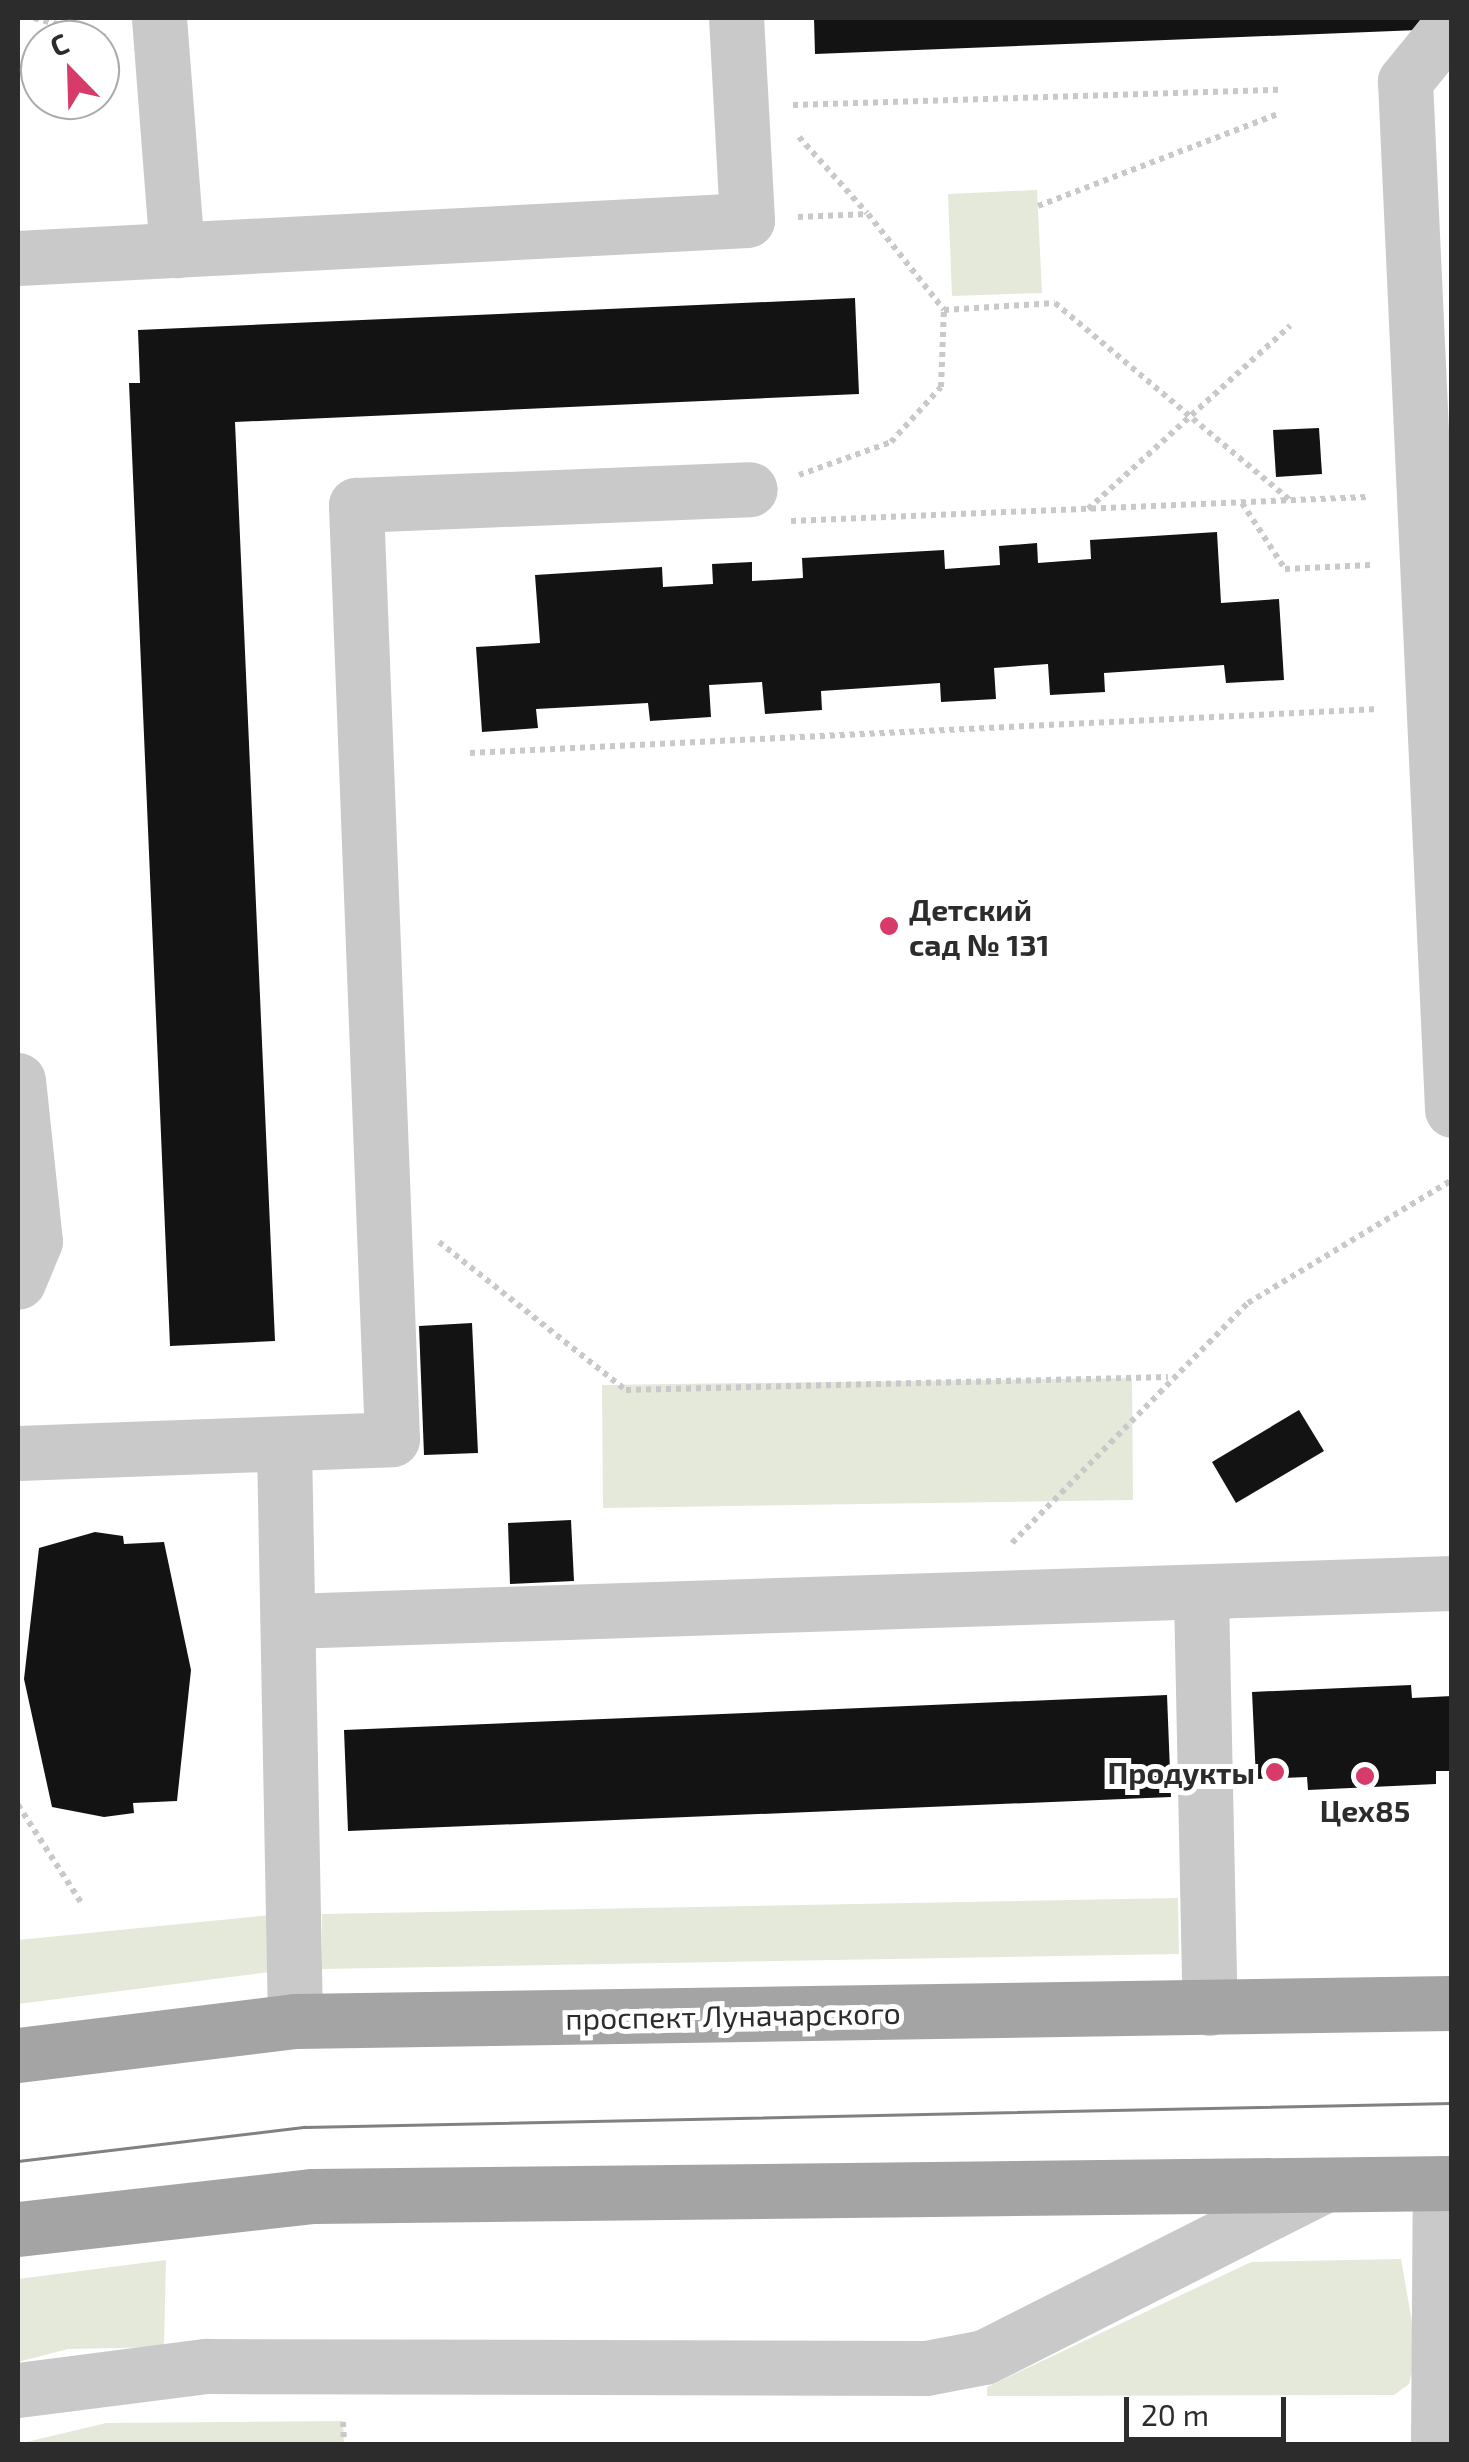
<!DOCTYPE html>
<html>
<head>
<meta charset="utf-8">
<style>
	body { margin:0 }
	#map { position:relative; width:1469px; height:2462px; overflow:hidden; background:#fff; font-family:"Exo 2",sans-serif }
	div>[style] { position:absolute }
	.green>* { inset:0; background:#e5e9da }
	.building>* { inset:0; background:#131313 }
	.path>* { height:6px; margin-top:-3px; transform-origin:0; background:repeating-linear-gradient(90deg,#c9c9c9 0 5px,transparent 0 10px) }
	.minor>* { height:55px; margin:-27.5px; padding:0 27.5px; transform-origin:27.5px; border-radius:27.5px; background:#c9c9c9 }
	.major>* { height:55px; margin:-27.5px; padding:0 27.5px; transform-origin:27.5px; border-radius:27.5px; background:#a4a4a4 }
	.tram>* { height:2.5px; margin:-1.25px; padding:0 1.25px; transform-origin:1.25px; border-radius:1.25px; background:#818181 }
	.dots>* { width:28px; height:28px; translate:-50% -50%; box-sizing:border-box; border:5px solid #fff; border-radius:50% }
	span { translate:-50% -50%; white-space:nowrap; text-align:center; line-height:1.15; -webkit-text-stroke:10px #fff; paint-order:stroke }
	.poi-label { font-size:30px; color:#2c2c2c; font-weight:700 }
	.left { translate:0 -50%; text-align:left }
	.right { translate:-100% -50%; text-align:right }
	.street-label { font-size:30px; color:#2c2c2c }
	.frame { position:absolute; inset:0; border:20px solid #2c2c2c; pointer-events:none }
	.north { position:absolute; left:20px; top:20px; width:100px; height:100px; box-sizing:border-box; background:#fff; border:2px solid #ababab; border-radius:50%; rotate:337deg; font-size:28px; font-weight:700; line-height:40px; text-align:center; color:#2c2c2c }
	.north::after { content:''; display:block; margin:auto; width:35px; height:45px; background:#d63b6a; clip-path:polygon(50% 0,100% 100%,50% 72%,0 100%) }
	.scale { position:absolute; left:1124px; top:2397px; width:162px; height:45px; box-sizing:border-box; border:5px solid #2c2c2c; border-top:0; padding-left:12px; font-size:30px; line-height:35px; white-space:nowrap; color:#2c2c2c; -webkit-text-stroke:8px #fff; paint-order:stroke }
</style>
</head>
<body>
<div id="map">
	<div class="green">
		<i style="clip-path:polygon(1037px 190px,1042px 293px,952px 296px,948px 194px)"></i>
		<i style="clip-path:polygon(1132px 1378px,1133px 1500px,603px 1508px,602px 1385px)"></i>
		<i style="clip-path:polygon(1178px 1898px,1179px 1954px,322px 1969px,322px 1914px)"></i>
		<i style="clip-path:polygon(270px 1915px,269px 1972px,18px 2004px,18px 1940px)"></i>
		<i style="clip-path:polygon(1401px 2259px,1417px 2351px,1409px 2384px,1394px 2395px,987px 2396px,987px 2387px,1251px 2262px)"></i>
		<i style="clip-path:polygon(166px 2260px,164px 2347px,68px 2349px,18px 2362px,18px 2279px)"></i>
		<i style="clip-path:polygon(343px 2421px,344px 2444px,18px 2444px,106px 2423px)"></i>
	</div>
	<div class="building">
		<i style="clip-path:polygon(814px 18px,1443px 18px,1443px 29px,815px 54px)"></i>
		<i style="clip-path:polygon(855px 298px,859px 394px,235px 422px,275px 1341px,170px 1346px,129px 383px,140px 383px,138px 330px)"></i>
		<i style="clip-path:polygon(1319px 428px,1322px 474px,1276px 477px,1273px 430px)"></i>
		<i style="clip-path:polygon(1217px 532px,1221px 603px,1279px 599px,1284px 680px,1226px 683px,1224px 665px,1104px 673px,1105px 692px,1050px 695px,1048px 664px,994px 668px,996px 699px,941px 702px,940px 683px,821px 691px,822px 710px,765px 714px,762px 682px,709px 685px,711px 717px,650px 721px,648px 703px,536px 709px,538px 728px,482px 732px,476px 647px,540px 643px,535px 575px,662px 567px,663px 587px,713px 584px,712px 564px,752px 562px,752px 581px,803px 578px,802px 558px,944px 550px,945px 569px,1000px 565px,999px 546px,1037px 543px,1038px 563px,1091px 559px,1090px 540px)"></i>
		<i style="clip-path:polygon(472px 1323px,478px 1453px,424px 1455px,419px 1326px)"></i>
		<i style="clip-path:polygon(1299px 1410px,1324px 1451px,1236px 1503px,1212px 1462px)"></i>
		<i style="clip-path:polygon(571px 1520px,574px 1581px,510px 1584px,508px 1523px)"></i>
		<i style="clip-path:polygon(95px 1532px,123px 1536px,124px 1544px,164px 1542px,191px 1670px,177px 1801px,133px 1803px,134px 1813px,104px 1817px,52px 1807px,24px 1679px,39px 1548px)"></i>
		<i style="clip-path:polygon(1411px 1685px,1412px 1698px,1452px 1696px,1452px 1771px,1436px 1771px,1436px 1784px,1308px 1790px,1307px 1777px,1256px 1779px,1252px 1692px)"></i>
		<i style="clip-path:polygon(1167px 1695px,1171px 1797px,348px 1831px,344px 1730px)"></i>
	</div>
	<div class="path">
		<i style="left:34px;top:18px;width:74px;rotate:14.8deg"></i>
		<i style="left:793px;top:105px;width:486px;rotate:-1.8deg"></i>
		<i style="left:799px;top:137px;width:102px;rotate:48.2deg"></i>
		<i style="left:1038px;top:206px;width:259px;rotate:-21deg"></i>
		<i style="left:798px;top:217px;width:70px;rotate:-2.5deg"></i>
		<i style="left:868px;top:214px;width:122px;rotate:51.6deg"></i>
		<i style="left:944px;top:310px;width:111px;rotate:-3.6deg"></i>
		<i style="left:1055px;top:303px;width:308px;rotate:40deg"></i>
		<i style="left:799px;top:475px;width:98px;rotate:-19.7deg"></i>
		<i style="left:891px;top:442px;width:74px;rotate:-47.7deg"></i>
		<i style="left:941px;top:387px;width:77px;rotate:-87.8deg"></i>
		<i style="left:1242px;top:503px;width:79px;rotate:56.9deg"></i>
		<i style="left:1285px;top:569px;width:86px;rotate:-2.7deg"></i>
		<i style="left:1088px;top:509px;width:273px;rotate:-42.2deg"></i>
		<i style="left:791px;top:521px;width:577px;rotate:-2.38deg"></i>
		<i style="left:470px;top:753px;width:909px;rotate:-2.77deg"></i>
		<i style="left:439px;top:1242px;width:238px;rotate:38.4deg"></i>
		<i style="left:626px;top:1390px;width:542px;rotate:-1.37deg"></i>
		<i style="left:1012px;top:1543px;width:337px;rotate:-45.5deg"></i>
		<i style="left:1248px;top:1303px;width:238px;rotate:-31.1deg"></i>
		<i style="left:18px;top:1805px;width:118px;rotate:57.1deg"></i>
		<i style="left:343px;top:2422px;width:22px;rotate:87deg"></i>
	</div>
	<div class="minor">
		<i style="left:159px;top:18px;width:233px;rotate:85.6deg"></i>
		<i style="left:1452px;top:23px;width:75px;rotate:129deg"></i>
		<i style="left:1405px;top:81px;width:1030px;rotate:87.38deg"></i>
		<i style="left:18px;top:258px;width:730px;rotate:-2.98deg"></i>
		<i style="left:747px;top:220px;width:202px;rotate:-93.1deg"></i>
		<i style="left:18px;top:1080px;width:162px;rotate:84deg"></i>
		<i style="left:35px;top:1241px;width:44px;rotate:112.5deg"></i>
		<i style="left:284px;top:1447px;width:574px;rotate:88.9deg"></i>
		<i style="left:18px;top:1453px;width:374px;rotate:-2.1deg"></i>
		<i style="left:392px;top:1439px;width:935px;rotate:-92.21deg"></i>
		<i style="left:356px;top:505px;width:394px;rotate:-2.3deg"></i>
		<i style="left:1201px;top:1595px;width:413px;rotate:88.8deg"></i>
		<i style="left:289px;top:1621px;width:1164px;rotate:-1.87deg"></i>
		<i style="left:18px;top:2390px;width:190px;rotate:-7.3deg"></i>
		<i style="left:206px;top:2366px;width:720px;rotate:0.16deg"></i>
		<i style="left:926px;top:2368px;width:59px;rotate:-10.7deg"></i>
		<i style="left:984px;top:2357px;width:381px;rotate:-26.8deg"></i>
		<i style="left:1438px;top:2444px;width:261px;rotate:-89.6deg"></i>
	</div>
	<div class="major">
		<i style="left:18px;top:2055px;width:279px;rotate:-7deg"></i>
		<i style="left:295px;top:2021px;width:1157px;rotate:-0.89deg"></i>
		<i style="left:18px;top:2229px;width:297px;rotate:-6.4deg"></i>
		<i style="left:313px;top:2196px;width:1139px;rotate:-0.65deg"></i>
	</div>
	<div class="tram">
		<i style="left:18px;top:2161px;width:289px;rotate:-6.8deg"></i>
		<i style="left:305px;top:2127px;width:1147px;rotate:-1.2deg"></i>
	</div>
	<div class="dots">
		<i style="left:889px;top:926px;background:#d63b6a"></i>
		<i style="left:1275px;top:1772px;background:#d63b6a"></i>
		<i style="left:1365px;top:1776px;background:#d63b6a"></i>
	</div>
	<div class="poi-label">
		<span class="left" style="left:909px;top:926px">Детский<br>сад № 131</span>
		<span class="right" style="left:1255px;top:1772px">Продукты</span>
		<span style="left:1365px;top:1810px">Цех85</span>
	</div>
	<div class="street-label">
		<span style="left:733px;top:2015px;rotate:-1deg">проспект Луначарского</span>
	</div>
	<div class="frame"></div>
	<div class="north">С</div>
	<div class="scale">20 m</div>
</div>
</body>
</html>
